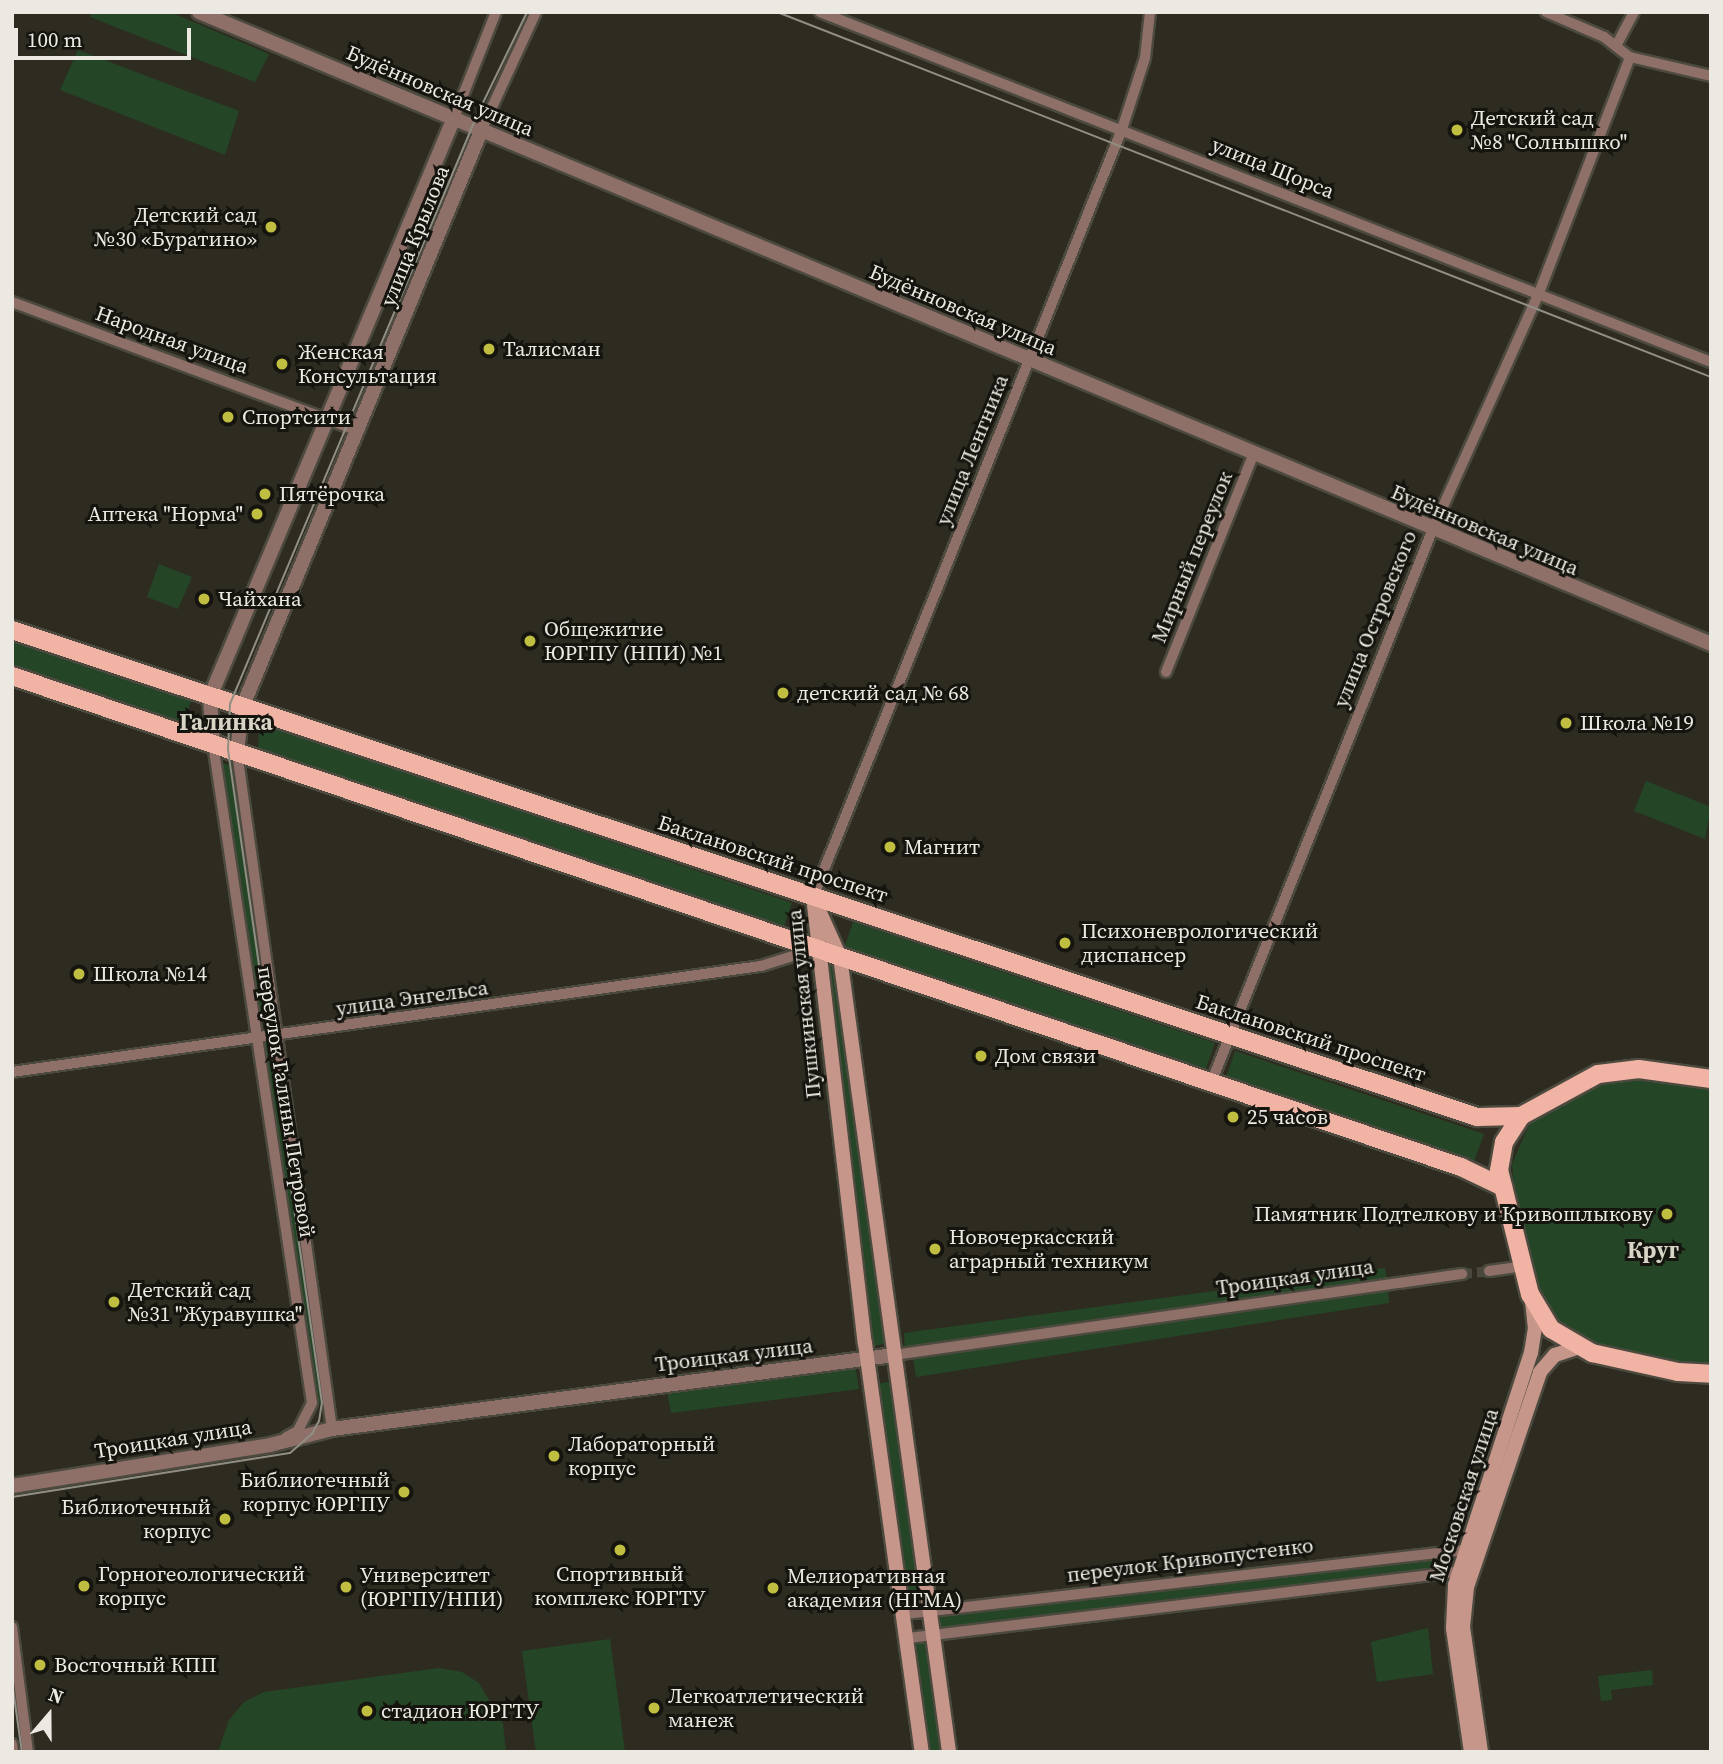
<!DOCTYPE html>
<html>
<head>
<meta charset="utf-8">
<style>
	body { margin:0 }
	#map { position:relative; width:1723px; height:1764px; overflow:hidden; background:#2e2c20; font-family:"Source Serif 4",serif }
	div>[style] { position:absolute }
	.green>* { inset:0; background:#244626 }
	.minor-tunnel>* { height:10px; margin-top:-5px; transform-origin:0; background:repeating-linear-gradient(90deg,#4a483d 0 10px,transparent 0 15px) }
	.roads { filter:drop-shadow(2px 0 #4c4a3f) drop-shadow(-2px 0 #4c4a3f) drop-shadow(0 2px #4c4a3f) drop-shadow(0 -2px #4c4a3f) }
	.minor>* { height:10px; margin:-5px; padding:0 5px; transform-origin:5px; border-radius:5px; background:#8e7068 }
	.tertiary>* { height:14px; margin:-7px; padding:0 7px; transform-origin:7px; border-radius:7px; background:#8e7068 }
	.secondary>* { height:14px; margin:-7px; padding:0 7px; transform-origin:7px; border-radius:7px; background:#c59689 }
	.primary>* { height:18px; margin:-9px; padding:0 9px; transform-origin:9px; border-radius:9px; background:#f1b3a3 }
	.tram>* { height:2px; margin:-1px; padding:0 1px; transform-origin:1px; border-radius:1px; background:#918f85 }
	.dots>* { width:19px; height:19px; translate:-50% -50%; box-sizing:border-box; border:4px solid #15140f; border-radius:50% }
	span { translate:-50% -50%; white-space:nowrap; text-align:center; line-height:1.15; -webkit-text-stroke:6px #15140f; paint-order:stroke }
	.street-label { font-size:21px; color:#ebe9e2 }
	.poi-label { font-size:21px; color:#ebe9e2 }
	.left { translate:0 -50%; text-align:left }
	.right { translate:-100% -50%; text-align:right }
	.neighbourhood-label { font-size:23px; color:#d8d5c6; font-weight:700 }
	.frame { position:absolute; inset:0; border:14px solid #ebe9e2; pointer-events:none }
	.north { position:absolute; left:14px; top:1680px; width:70px; height:70px; -webkit-text-stroke:5px #15140f; paint-order:stroke; rotate:20deg; font-size:19px; font-weight:700; line-height:28px; text-align:center; color:#ebe9e2 }
	.north::after { content:''; display:block; margin:auto; width:24px; height:32px; background:#ebe9e2; clip-path:polygon(50% 0,100% 100%,50% 72%,0 100%) }
	.scale { position:absolute; left:14px; top:28px; width:177px; height:32px; box-sizing:border-box; border:4px solid #ebe9e2; border-top:0; padding-left:9px; font-size:21px; line-height:24px; white-space:nowrap; color:#ebe9e2; -webkit-text-stroke:5px #15140f; paint-order:stroke }
</style>
</head>
<body>
<div id="map">
	<div class="green">
		<i style="clip-path:polygon(92px 12px,170px 12px,269px 54px,255px 82px,90px 17px)"></i>
		<i style="clip-path:polygon(78px 50px,239px 111px,225px 155px,60px 90px)"></i>
		<i style="clip-path:polygon(159px 564px,192px 577px,178px 609px,147px 597px)"></i>
		<i style="clip-path:polygon(12px 638px,192px 699px,182px 726px,12px 668px)"></i>
		<i style="clip-path:polygon(259px 723px,792px 903px,783px 930px,258px 755px)"></i>
		<i style="clip-path:polygon(221px 763px,235px 766px,273px 1020px,258px 1022px)"></i>
		<i style="clip-path:polygon(1646px 781px,1711px 807px,1705px 839px,1634px 811px)"></i>
		<i style="clip-path:polygon(853px 922px,1215px 1043px,1205px 1071px,844px 949px)"></i>
		<i style="clip-path:polygon(836px 961px,888px 1343px,873px 1346px,822px 963px)"></i>
		<i style="clip-path:polygon(275px 1041px,325px 1403px,314px 1404px,262px 1044px)"></i>
		<i style="clip-path:polygon(1235px 1051px,1484px 1134px,1474px 1161px,1226px 1078px)"></i>
		<i style="clip-path:polygon(1641px 1079px,1711px 1089px,1711px 1365px,1697px 1367px,1585px 1344px,1567px 1334px,1547px 1313px,1535px 1285px,1516px 1207px,1512px 1164px,1530px 1123px,1603px 1084px)"></i>
		<i style="clip-path:polygon(1385px 1268px,1387px 1280px,905px 1350px,904px 1333px)"></i>
		<i style="clip-path:polygon(1388px 1290px,1389px 1303px,916px 1377px,913px 1357px)"></i>
		<i style="clip-path:polygon(855px 1364px,859px 1389px,671px 1413px,667px 1391px)"></i>
		<i style="clip-path:polygon(894px 1381px,924px 1607px,908px 1609px,876px 1384px)"></i>
		<i style="clip-path:polygon(1433px 1555px,1435px 1571px,941px 1629px,939px 1616px)"></i>
		<i style="clip-path:polygon(1428px 1628px,1433px 1674px,1377px 1682px,1371px 1642px)"></i>
		<i style="clip-path:polygon(931px 1637px,946px 1752px,926px 1752px,912px 1641px)"></i>
		<i style="clip-path:polygon(610px 1639px,625px 1752px,536px 1752px,522px 1651px)"></i>
		<i style="clip-path:polygon(439px 1668px,462px 1672px,479px 1683px,503px 1724px,506px 1752px,218px 1752px,229px 1720px,244px 1702px,264px 1692px)"></i>
		<i style="clip-path:polygon(1652px 1670px,1653px 1685px,1611px 1690px,1612px 1700px,1601px 1701px,1598px 1676px)"></i>
	</div>
	<div class="minor-tunnel">
		<i style="left:1462px;top:1274px;width:27px;rotate:-6deg"></i>
	</div>
	<div class="roads">
		<div class="minor">
			<i style="left:820px;top:12px;width:957px;rotate:21.45deg"></i>
			<i style="left:1546px;top:12px;width:63px;rotate:23.3deg"></i>
			<i style="left:1604px;top:37px;width:33px;rotate:38deg"></i>
			<i style="left:1630px;top:57px;width:83px;rotate:13.2deg"></i>
			<i style="left:1616px;top:46px;width:38px;rotate:-62deg"></i>
			<i style="left:454px;top:118px;width:114px;rotate:-68.4deg"></i>
			<i style="left:481px;top:131px;width:131px;rotate:-65.2deg"></i>
			<i style="left:12px;top:302px;width:368px;rotate:20.4deg"></i>
			<i style="left:1166px;top:672px;width:233px;rotate:-68.1deg"></i>
			<i style="left:213px;top:744px;width:666px;rotate:81.46deg"></i>
			<i style="left:312px;top:1403px;width:31px;rotate:117deg"></i>
			<i style="left:298px;top:1431px;width:13px;rotate:153deg"></i>
			<i style="left:237px;top:752px;width:684px;rotate:82.01deg"></i>
			<i style="left:813px;top:897px;width:828px;rotate:-68.08deg"></i>
			<i style="left:1122px;top:129px;width:75px;rotate:-72.1deg"></i>
			<i style="left:1145px;top:58px;width:46px;rotate:-83.8deg"></i>
			<i style="left:12px;top:1072px;width:756px;rotate:-8.06deg"></i>
			<i style="left:761px;top:966px;width:57px;rotate:-17.5deg"></i>
			<i style="left:1211px;top:1083px;width:595px;rotate:-68.18deg"></i>
			<i style="left:1432px;top:531px;width:261px;rotate:-65.8deg"></i>
			<i style="left:1539px;top:293px;width:253px;rotate:-68.9deg"></i>
			<i style="left:1489px;top:1271px;width:35px;rotate:-8deg"></i>
			<i style="left:894px;top:1355px;width:574px;rotate:-8.12deg"></i>
			<i style="left:905px;top:1614px;width:572px;rotate:-6.53deg"></i>
			<i style="left:12px;top:1627px;width:126px;rotate:82.7deg"></i>
			<i style="left:908px;top:1638px;width:560px;rotate:-6.87deg"></i>
			<i style="left:12px;top:1744px;width:8px;rotate:83deg"></i>
		</div>
		<div class="tertiary">
			<i style="left:199px;top:12px;width:1639px;rotate:22.68deg"></i>
			<i style="left:213px;top:744px;width:47px;rotate:-93.7deg"></i>
			<i style="left:210px;top:697px;width:628px;rotate:-67.15deg"></i>
			<i style="left:237px;top:752px;width:44px;rotate:-83.5deg"></i>
			<i style="left:242px;top:708px;width:625px;rotate:-67.5deg"></i>
			<i style="left:12px;top:1486px;width:261px;rotate:-9deg"></i>
			<i style="left:270px;top:1445px;width:64px;rotate:-14.5deg"></i>
			<i style="left:332px;top:1429px;width:567px;rotate:-7.5deg"></i>
		</div>
		<div class="secondary">
			<i style="left:813px;top:897px;width:66px;rotate:65.8deg"></i>
			<i style="left:840px;top:957px;width:802px;rotate:82.19deg"></i>
			<i style="left:814px;top:905px;width:441px;rotate:83.4deg"></i>
			<i style="left:865px;top:1343px;width:413px;rotate:82.1deg"></i>
			<i style="left:1471px;top:1752px;width:125px;rotate:-98.3deg"></i>
			<i style="left:1453px;top:1628px;width:43px;rotate:-87.3deg"></i>
			<i style="left:1455px;top:1585px;width:244px;rotate:-71.9deg"></i>
			<i style="left:1531px;top:1353px;width:24px;rotate:-81deg"></i>
			<i style="left:1535px;top:1329px;width:27px;rotate:-96deg"></i>
			<i style="left:1481px;top:1752px;width:126px;rotate:-98.2deg"></i>
			<i style="left:1463px;top:1627px;width:40px;rotate:-84.3deg"></i>
			<i style="left:1467px;top:1587px;width:227px;rotate:-71.2deg"></i>
			<i style="left:1540px;top:1372px;width:23px;rotate:-49deg"></i>
			<i style="left:1555px;top:1355px;width:23px;rotate:-18deg"></i>
		</div>
		<div class="primary">
			<i style="left:12px;top:630px;width:1544px;rotate:18.39deg"></i>
			<i style="left:1477px;top:1117px;width:44px;rotate:-1.3deg"></i>
			<i style="left:12px;top:676px;width:1530px;rotate:18.72deg"></i>
			<i style="left:1461px;top:1167px;width:47px;rotate:25.5deg"></i>
			<i style="left:1711px;top:1079px;width:73px;rotate:-172.1deg"></i>
			<i style="left:1639px;top:1069px;width:41px;rotate:173deg"></i>
			<i style="left:1598px;top:1074px;width:88px;rotate:151.4deg"></i>
			<i style="left:1521px;top:1116px;width:31px;rotate:123deg"></i>
			<i style="left:1504px;top:1142px;width:28px;rotate:100deg"></i>
			<i style="left:1499px;top:1170px;width:128px;rotate:76deg"></i>
			<i style="left:1530px;top:1294px;width:41px;rotate:59deg"></i>
			<i style="left:1551px;top:1329px;width:48px;rotate:30.3deg"></i>
			<i style="left:1592px;top:1353px;width:88px;rotate:12.5deg"></i>
			<i style="left:1678px;top:1372px;width:33px;rotate:3deg"></i>
		</div>
	</div>
	<div class="tram">
		<i style="left:777px;top:12px;width:1003px;rotate:21.35deg"></i>
		<i style="left:12px;top:1497px;width:281px;rotate:-9deg"></i>
		<i style="left:290px;top:1453px;width:29px;rotate:-41deg"></i>
		<i style="left:312px;top:1434px;width:15px;rotate:-62deg"></i>
		<i style="left:319px;top:1421px;width:18px;rotate:-81deg"></i>
		<i style="left:322px;top:1403px;width:660px;rotate:-98.19deg"></i>
		<i style="left:228px;top:750px;width:46px;rotate:-87.5deg"></i>
		<i style="left:230px;top:704px;width:641px;rotate:-67.24deg"></i>
		<i style="left:478px;top:113px;width:112px;rotate:-64.1deg"></i>
		<i style="left:12px;top:1682px;width:71px;rotate:81.9deg"></i>
	</div>
	<div class="dots">
		<i style="left:1457px;top:130px;background:#bfbe41"></i>
		<i style="left:271px;top:227px;background:#bfbe41"></i>
		<i style="left:489px;top:349px;background:#bfbe41"></i>
		<i style="left:282px;top:364px;background:#bfbe41"></i>
		<i style="left:228px;top:417px;background:#bfbe41"></i>
		<i style="left:265px;top:494px;background:#bfbe41"></i>
		<i style="left:257px;top:514px;background:#bfbe41"></i>
		<i style="left:204px;top:599px;background:#bfbe41"></i>
		<i style="left:530px;top:641px;background:#bfbe41"></i>
		<i style="left:783px;top:693px;background:#bfbe41"></i>
		<i style="left:1566px;top:723px;background:#bfbe41"></i>
		<i style="left:890px;top:847px;background:#bfbe41"></i>
		<i style="left:1065px;top:943px;background:#bfbe41"></i>
		<i style="left:79px;top:974px;background:#bfbe41"></i>
		<i style="left:981px;top:1056px;background:#bfbe41"></i>
		<i style="left:1233px;top:1117px;background:#bfbe41"></i>
		<i style="left:1667px;top:1214px;background:#bfbe41"></i>
		<i style="left:935px;top:1249px;background:#bfbe41"></i>
		<i style="left:114px;top:1302px;background:#bfbe41"></i>
		<i style="left:554px;top:1456px;background:#bfbe41"></i>
		<i style="left:404px;top:1492px;background:#bfbe41"></i>
		<i style="left:225px;top:1519px;background:#bfbe41"></i>
		<i style="left:620px;top:1550px;background:#bfbe41"></i>
		<i style="left:84px;top:1586px;background:#bfbe41"></i>
		<i style="left:346px;top:1587px;background:#bfbe41"></i>
		<i style="left:773px;top:1588px;background:#bfbe41"></i>
		<i style="left:40px;top:1665px;background:#bfbe41"></i>
		<i style="left:654px;top:1708px;background:#bfbe41"></i>
		<i style="left:367px;top:1711px;background:#bfbe41"></i>
	</div>
	<div class="street-label">
		<span style="left:440px;top:91px;rotate:23deg">Будённовская улица</span>
		<span style="left:1273px;top:168px;rotate:22deg">улица Щорса</span>
		<span style="left:415px;top:236px;rotate:-68deg">улица Крылова</span>
		<span style="left:963px;top:310px;rotate:23deg">Будённовская улица</span>
		<span style="left:172px;top:340px;rotate:20deg">Народная улица</span>
		<span style="left:972px;top:450px;rotate:-68deg">улица Ленгника</span>
		<span style="left:1485px;top:530px;rotate:23deg">Будённовская улица</span>
		<span style="left:1192px;top:557px;rotate:-68deg">Мирный переулок</span>
		<span style="left:1375px;top:619px;rotate:-68deg">улица Островского</span>
		<span style="left:773px;top:859px;rotate:18deg">Баклановский проспект</span>
		<span style="left:412px;top:998px;rotate:-8deg">улица Энгельса</span>
		<span style="left:804px;top:1004px;rotate:-96deg">Пушкинская улица</span>
		<span style="left:1311px;top:1038px;rotate:18deg">Баклановский проспект</span>
		<span style="left:286px;top:1102px;rotate:81deg">переулок Галины Петровой</span>
		<span style="left:1295px;top:1277px;rotate:-8deg">Троицкая улица</span>
		<span style="left:734px;top:1355px;rotate:-7deg">Троицкая улица</span>
		<span style="left:173px;top:1439px;rotate:-9deg">Троицкая улица</span>
		<span style="left:1464px;top:1495px;rotate:-72deg">Московская улица</span>
		<span style="left:1190px;top:1560px;rotate:-7deg">переулок Кривопустенко</span>
	</div>
	<div class="poi-label">
		<span class="left" style="left:1471px;top:130px">Детский сад<br>№8 "Солнышко"</span>
		<span class="right" style="left:257px;top:227px">Детский сад<br>№30 «Буратино»</span>
		<span class="left" style="left:503px;top:349px">Талисман</span>
		<span class="left" style="left:298px;top:364px">Женская<br>Консультация</span>
		<span class="left" style="left:242px;top:417px">Спортсити</span>
		<span class="left" style="left:279px;top:494px">Пятёрочка</span>
		<span class="right" style="left:243px;top:514px">Аптека "Норма"</span>
		<span class="left" style="left:218px;top:599px">Чайхана</span>
		<span class="left" style="left:544px;top:641px">Общежитие<br>ЮРГПУ (НПИ) №1</span>
		<span class="left" style="left:797px;top:693px">детский сад № 68</span>
		<span class="left" style="left:1580px;top:723px">Школа №19</span>
		<span class="left" style="left:904px;top:847px">Магнит</span>
		<span class="left" style="left:1081px;top:943px">Психоневрологический<br>диспансер</span>
		<span class="left" style="left:93px;top:974px">Школа №14</span>
		<span class="left" style="left:995px;top:1056px">Дом связи</span>
		<span class="left" style="left:1247px;top:1117px">25 часов</span>
		<span class="right" style="left:1653px;top:1214px">Памятник Подтелкову и Кривошлыкову</span>
		<span class="left" style="left:949px;top:1249px">Новочеркасский<br>аграрный техникум</span>
		<span class="left" style="left:128px;top:1302px">Детский сад<br>№31 "Журавушка"</span>
		<span class="left" style="left:568px;top:1456px">Лабораторный<br>корпус</span>
		<span class="right" style="left:390px;top:1492px">Библиотечный<br>корпус ЮРГПУ</span>
		<span class="right" style="left:211px;top:1519px">Библиотечный<br>корпус</span>
		<span class="left" style="left:98px;top:1586px">Горногеологический<br>корпус</span>
		<span style="left:620px;top:1586px">Спортивный<br>комплекс ЮРГТУ</span>
		<span class="left" style="left:360px;top:1587px">Университет<br>(ЮРГПУ/НПИ)</span>
		<span class="left" style="left:787px;top:1588px">Мелиоративная<br>академия (НГМА)</span>
		<span class="left" style="left:54px;top:1665px">Восточный КПП</span>
		<span class="left" style="left:668px;top:1708px">Легкоатлетический<br>манеж</span>
		<span class="left" style="left:381px;top:1711px">стадион ЮРГТУ</span>
	</div>
	<div class="neighbourhood-label">
		<span style="left:226px;top:722px">Галинка</span>
		<span style="left:1653px;top:1250px">Круг</span>
	</div>
	<div class="frame"></div>
	<div class="north">N</div>
	<div class="scale">100 m</div>
</div>
</body>
</html>
